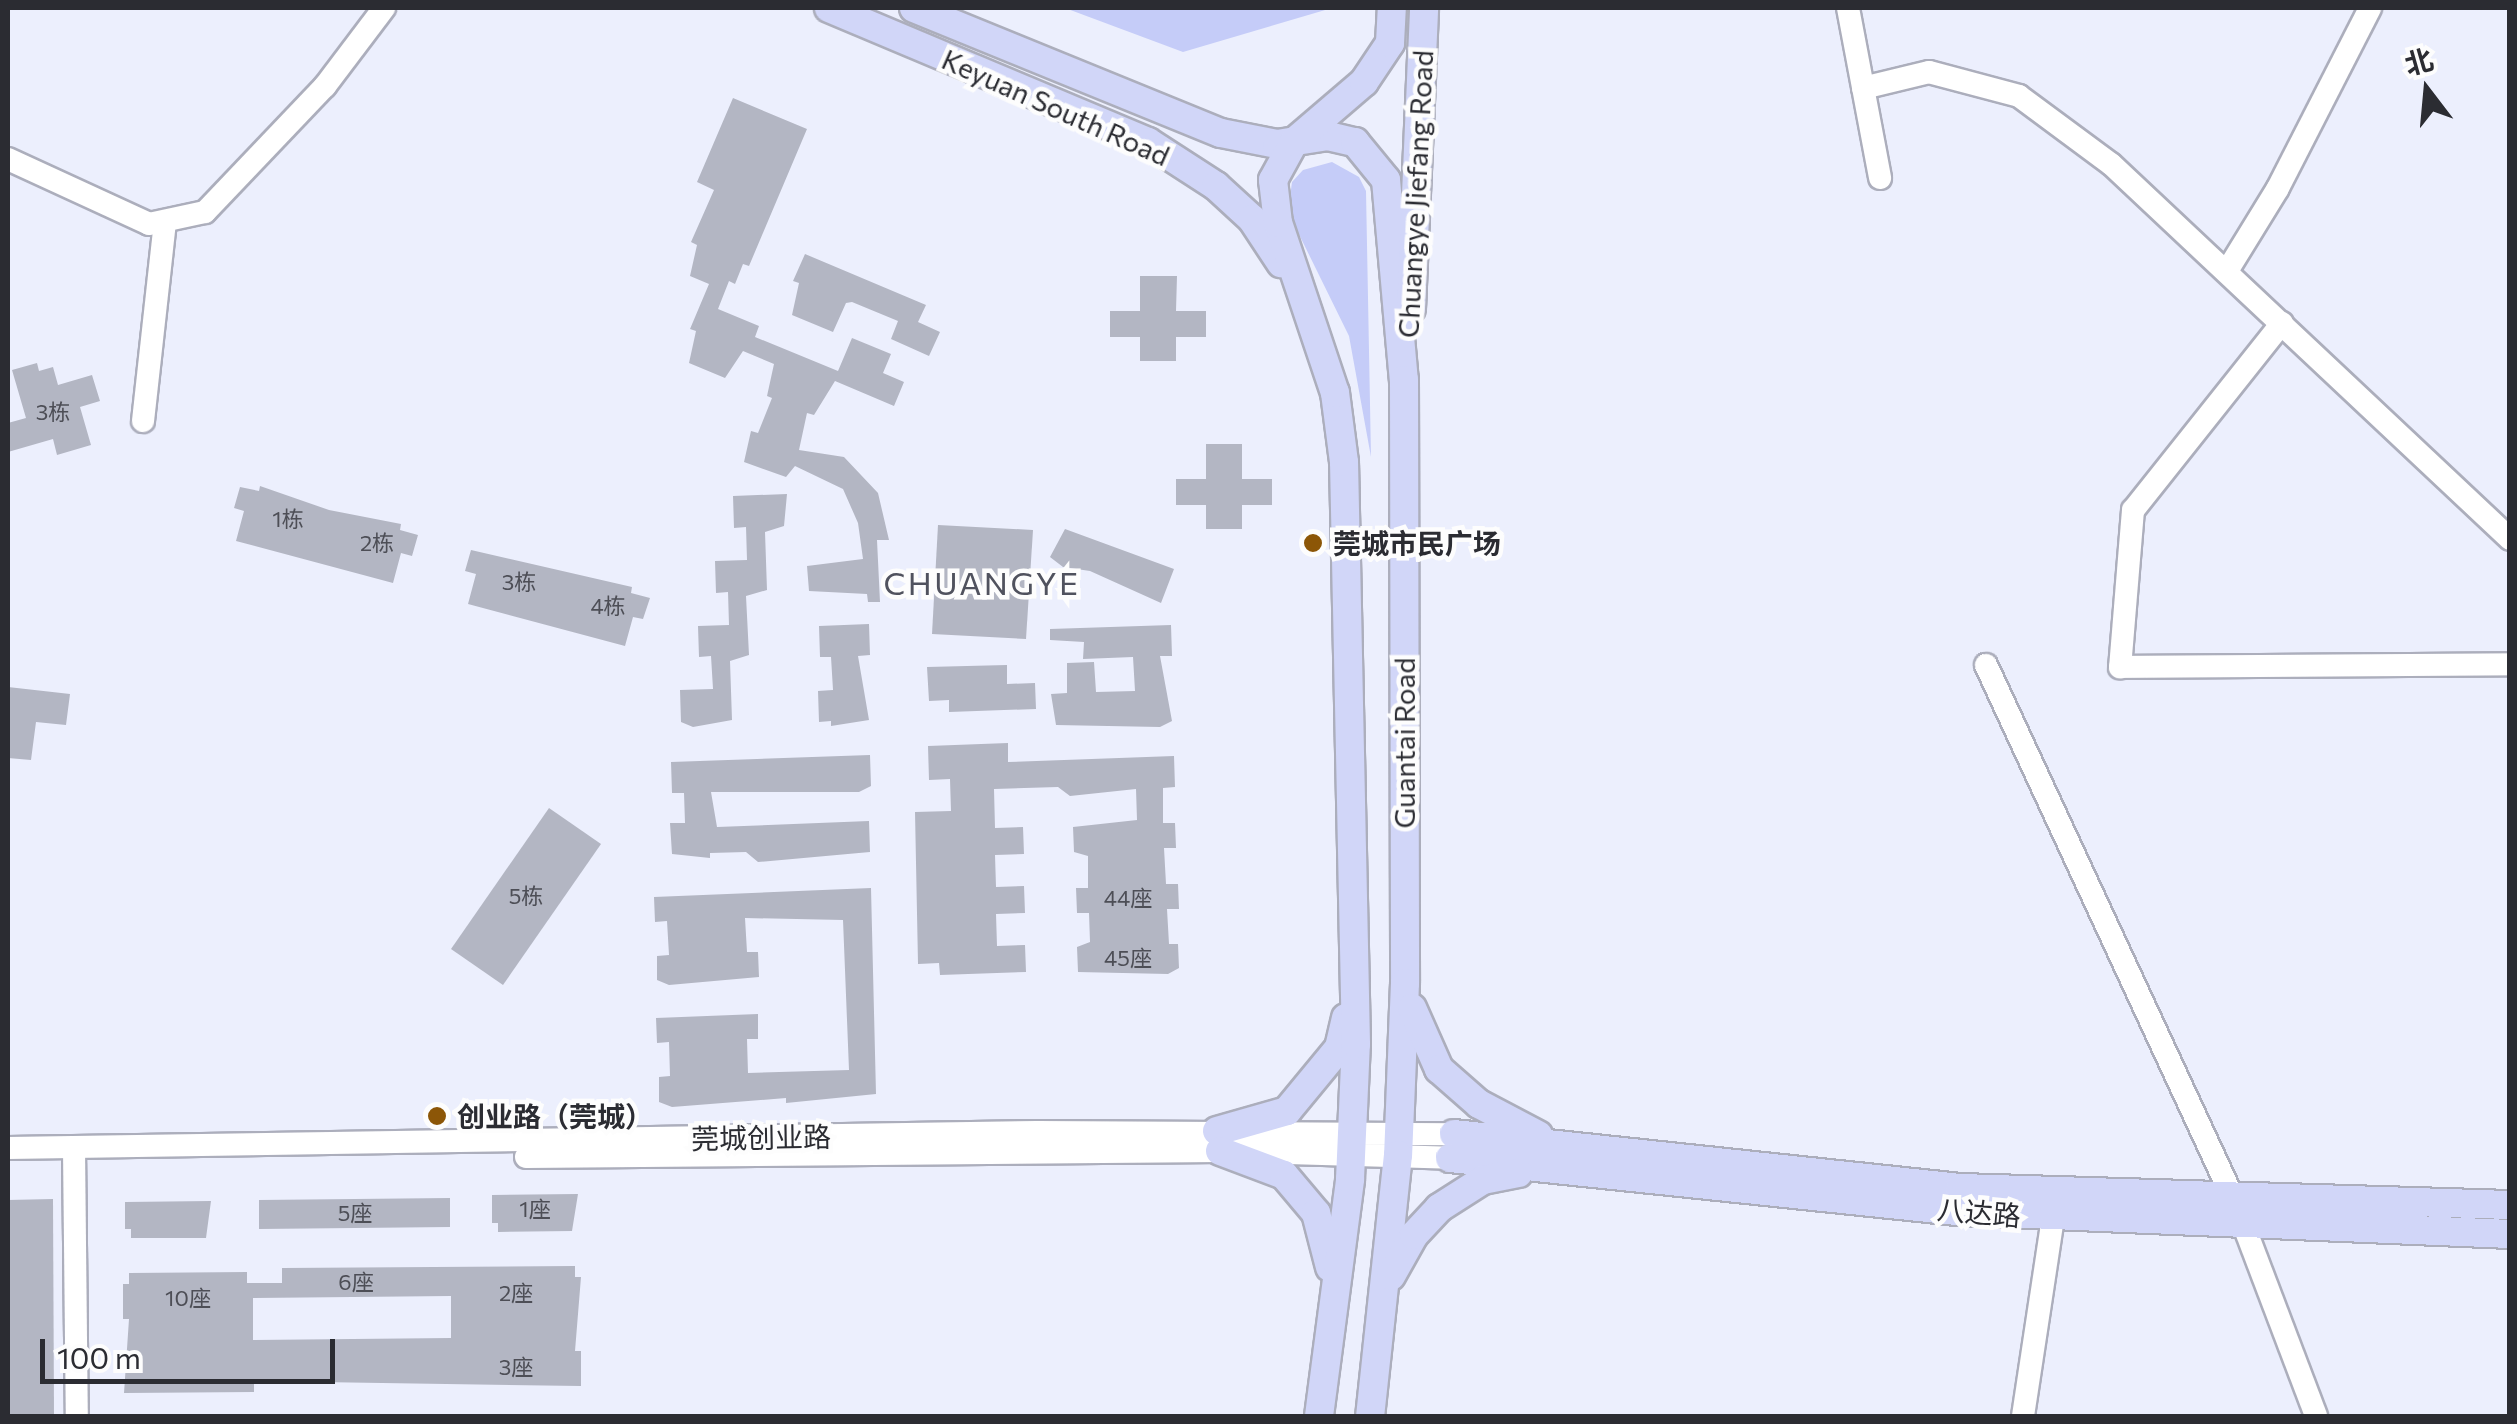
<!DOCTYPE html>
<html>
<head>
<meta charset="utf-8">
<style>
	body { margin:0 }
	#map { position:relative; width:2517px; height:1424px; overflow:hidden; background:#eceffd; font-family:Commissioner,"Noto Sans SC",sans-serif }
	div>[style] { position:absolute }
	.green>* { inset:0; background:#c5ccf8 }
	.building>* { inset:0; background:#b3b6c3 }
	.roads { filter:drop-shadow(2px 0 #acaebc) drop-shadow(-2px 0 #acaebc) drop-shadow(0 2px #acaebc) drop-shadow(0 -2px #acaebc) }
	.minor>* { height:22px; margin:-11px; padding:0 11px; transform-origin:11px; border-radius:11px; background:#fff }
	.major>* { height:28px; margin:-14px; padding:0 14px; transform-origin:14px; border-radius:14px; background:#d1d6f8 }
	.dots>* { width:28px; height:28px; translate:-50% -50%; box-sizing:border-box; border:5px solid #fdfdfd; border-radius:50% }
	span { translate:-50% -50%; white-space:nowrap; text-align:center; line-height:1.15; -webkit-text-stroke:9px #fdfdfd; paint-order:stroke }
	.number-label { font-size:22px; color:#4d4e56 }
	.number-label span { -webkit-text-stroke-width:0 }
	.street-label { font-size:28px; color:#2b2c32 }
	.poi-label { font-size:28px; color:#2b2c32; font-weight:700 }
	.left { translate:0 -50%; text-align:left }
	.quarter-label { font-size:32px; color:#50525e; letter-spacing:2.5px }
	.frame { position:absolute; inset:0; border:10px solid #2b2c32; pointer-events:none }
	.north { position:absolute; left:2377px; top:40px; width:100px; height:100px; -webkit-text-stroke:8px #fdfdfd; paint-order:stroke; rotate:344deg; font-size:28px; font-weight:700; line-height:40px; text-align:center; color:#2b2c32 }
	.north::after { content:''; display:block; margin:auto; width:35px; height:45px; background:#2b2c32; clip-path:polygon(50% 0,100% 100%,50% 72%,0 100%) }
	.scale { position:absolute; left:40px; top:1339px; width:295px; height:45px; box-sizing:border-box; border:5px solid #2b2c32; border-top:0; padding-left:12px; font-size:30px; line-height:35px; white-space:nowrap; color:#2b2c32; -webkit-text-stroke:8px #fdfdfd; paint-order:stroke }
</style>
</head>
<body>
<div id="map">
	<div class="green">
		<i style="clip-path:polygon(1065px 8px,1332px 8px,1183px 52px)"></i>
		<i style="clip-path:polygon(1332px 162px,1359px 177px,1366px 191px,1371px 457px,1349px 336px,1288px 212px,1292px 182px,1303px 170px)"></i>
	</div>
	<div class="building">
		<i style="clip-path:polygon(733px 98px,807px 129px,749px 266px,743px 264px,735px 284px,729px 281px,718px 309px,759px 326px,755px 337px,838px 371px,852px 338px,891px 354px,883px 373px,904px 382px,894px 406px,835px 381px,814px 415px,807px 413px,799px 450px,844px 457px,878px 493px,889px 540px,877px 540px,880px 602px,868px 602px,867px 594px,809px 591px,807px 566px,863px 559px,858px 523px,843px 489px,795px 466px,786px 477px,744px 462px,751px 431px,758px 433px,772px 398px,767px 396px,774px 364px,743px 351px,725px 378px,689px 363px,696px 331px,690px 329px,709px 284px,690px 276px,697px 245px,691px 242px,714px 190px,697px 182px)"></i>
		<i style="clip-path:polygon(805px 254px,926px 305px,918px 322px,940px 332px,929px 356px,891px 339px,898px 321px,852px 302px,846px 303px,833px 332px,792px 315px,799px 283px,793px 281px)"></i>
		<i style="clip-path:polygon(1140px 276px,1177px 276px,1176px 311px,1206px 311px,1206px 337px,1176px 337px,1176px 361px,1140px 361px,1140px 337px,1110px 337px,1110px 311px,1140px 311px)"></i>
		<i style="clip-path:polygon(37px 363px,39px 371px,53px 367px,58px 385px,92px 375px,100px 401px,80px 407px,91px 445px,57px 455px,53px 439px,8px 452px,8px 423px,26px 418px,12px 370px)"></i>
		<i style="clip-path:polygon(1206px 444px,1242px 444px,1242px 479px,1272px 479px,1272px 505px,1242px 505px,1242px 529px,1206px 529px,1206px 505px,1176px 505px,1176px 479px,1206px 479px)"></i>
		<i style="clip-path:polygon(260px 486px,329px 510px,401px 524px,400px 530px,418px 535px,412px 556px,401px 553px,393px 583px,236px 541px,244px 511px,234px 508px,240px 487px,259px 491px)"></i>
		<i style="clip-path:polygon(787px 494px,784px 526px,765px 532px,767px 590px,746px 596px,749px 655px,730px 661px,732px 720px,693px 727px,681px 722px,680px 690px,713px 689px,711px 656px,699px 657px,698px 626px,729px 625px,728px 592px,716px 593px,715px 561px,747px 560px,746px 527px,734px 528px,733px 496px)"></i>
		<i style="clip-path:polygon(938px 525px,1033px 530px,1026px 639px,932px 634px)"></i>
		<i style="clip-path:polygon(1065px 529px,1174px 569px,1161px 603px,1090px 571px,1063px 567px,1050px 557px)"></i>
		<i style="clip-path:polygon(471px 550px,632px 587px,631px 593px,650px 598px,643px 619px,633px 617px,625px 646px,468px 604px,476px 574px,465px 571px)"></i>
		<i style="clip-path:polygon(869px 624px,870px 655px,858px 656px,869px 720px,831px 726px,831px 721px,819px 722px,818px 691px,833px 690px,831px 657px,820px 657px,819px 626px)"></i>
		<i style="clip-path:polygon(1171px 625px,1172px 656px,1160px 656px,1172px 721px,1160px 727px,1056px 725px,1051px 694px,1067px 693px,1067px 663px,1094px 662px,1096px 692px,1135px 691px,1133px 657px,1083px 659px,1084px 642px,1050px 640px,1050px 629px)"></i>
		<i style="clip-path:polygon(1007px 665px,1007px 684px,1035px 683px,1036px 709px,949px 712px,949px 700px,929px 701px,927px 667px)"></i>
		<i style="clip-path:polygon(8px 687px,70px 694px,66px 725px,36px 722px,31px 760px,8px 758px)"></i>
		<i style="clip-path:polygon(1008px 743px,1008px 762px,1174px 756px,1175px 787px,1163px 788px,1163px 823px,1175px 823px,1176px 848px,1164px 848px,1166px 884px,1178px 884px,1179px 909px,1167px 909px,1169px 944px,1178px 944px,1179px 968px,1168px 974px,1078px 972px,1077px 947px,1090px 942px,1089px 913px,1077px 913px,1076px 888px,1088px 888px,1088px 856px,1074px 852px,1073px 827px,1137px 820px,1136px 789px,1070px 796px,1058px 787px,994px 789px,995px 828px,1023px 827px,1024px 854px,995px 855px,996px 887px,1024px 886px,1025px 913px,996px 914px,997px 946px,1025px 945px,1026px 972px,940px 975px,939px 963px,918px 964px,915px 812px,951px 811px,950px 779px,929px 780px,928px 746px)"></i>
		<i style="clip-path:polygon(870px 755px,871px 786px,859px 792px,711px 792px,717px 827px,869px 821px,870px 852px,758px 862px,746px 852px,710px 853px,710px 858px,672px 854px,670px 823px,685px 823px,684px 793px,672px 793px,671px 762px)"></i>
		<i style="clip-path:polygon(549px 808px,601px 844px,503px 985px,451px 949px)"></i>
		<i style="clip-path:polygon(871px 888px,876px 1094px,786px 1103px,786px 1098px,672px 1107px,659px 1102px,659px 1077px,670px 1076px,669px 1042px,657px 1043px,656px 1018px,758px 1014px,758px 1039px,747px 1039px,748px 1073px,849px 1070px,843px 920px,745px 918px,747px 952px,758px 952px,759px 977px,669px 985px,657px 980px,657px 956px,669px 955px,667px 921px,655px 922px,654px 897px)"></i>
		<i style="clip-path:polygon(578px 1194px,572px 1231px,498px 1232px,498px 1223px,492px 1223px,492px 1195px)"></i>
		<i style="clip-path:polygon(450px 1198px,450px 1227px,259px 1229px,259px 1200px)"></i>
		<i style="clip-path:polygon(53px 1199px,54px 1416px,8px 1416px,8px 1200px)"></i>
		<i style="clip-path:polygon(211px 1201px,206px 1238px,131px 1238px,131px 1229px,125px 1229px,125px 1202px)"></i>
		<i style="clip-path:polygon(evenodd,575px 1266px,575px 1277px,581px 1277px,575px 1351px,581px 1351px,581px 1386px,254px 1381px,254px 1392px,124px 1393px,129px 1319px,123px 1319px,123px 1284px,129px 1284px,129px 1273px,247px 1272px,247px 1283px,282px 1283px,282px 1268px,575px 1266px,451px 1296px,451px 1338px,253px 1340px,253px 1298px,451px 1296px)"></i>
	</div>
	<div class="roads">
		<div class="minor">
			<i style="left:1848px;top:8px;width:173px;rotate:79.3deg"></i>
			<i style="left:1863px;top:88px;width:68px;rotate:-13.6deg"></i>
			<i style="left:1929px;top:72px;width:93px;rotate:14.9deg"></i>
			<i style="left:2019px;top:96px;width:114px;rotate:36.5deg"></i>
			<i style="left:2111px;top:164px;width:548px;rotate:43.22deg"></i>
			<i style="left:8px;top:159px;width:155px;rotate:24.7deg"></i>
			<i style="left:149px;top:224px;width:57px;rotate:-12.1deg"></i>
			<i style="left:205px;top:212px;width:174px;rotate:-46.4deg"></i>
			<i style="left:325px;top:86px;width:98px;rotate:-52.9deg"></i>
			<i style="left:2227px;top:271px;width:97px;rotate:-58.4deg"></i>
			<i style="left:2278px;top:188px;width:202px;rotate:-62.9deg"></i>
			<i style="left:2282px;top:323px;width:239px;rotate:128.5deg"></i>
			<i style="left:2133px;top:510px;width:158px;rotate:94.7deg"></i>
			<i style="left:2120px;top:667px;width:390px;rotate:-0.4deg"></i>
			<i style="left:143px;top:421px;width:200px;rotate:-83.7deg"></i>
			<i style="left:1986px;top:665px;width:587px;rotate:65.14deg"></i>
			<i style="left:8px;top:1148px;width:1029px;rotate:-0.89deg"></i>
			<i style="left:1037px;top:1132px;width:417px;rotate:0.3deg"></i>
			<i style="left:74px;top:1148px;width:268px;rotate:89.4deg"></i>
			<i style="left:526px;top:1157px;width:694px;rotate:-0.5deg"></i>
			<i style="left:1220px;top:1151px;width:230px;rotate:1.7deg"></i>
			<i style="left:2244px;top:1226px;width:203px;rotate:69.2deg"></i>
			<i style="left:2023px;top:1416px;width:200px;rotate:-81.4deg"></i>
		</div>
		<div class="major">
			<i style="left:829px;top:8px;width:346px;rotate:22.8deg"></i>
			<i style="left:1148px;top:142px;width:81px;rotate:32.9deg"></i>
			<i style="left:1216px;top:186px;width:49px;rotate:42.5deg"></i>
			<i style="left:1252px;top:219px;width:53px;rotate:56.6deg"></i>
			<i style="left:914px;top:8px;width:331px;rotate:22.2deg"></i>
			<i style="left:1221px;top:133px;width:57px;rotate:11.1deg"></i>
			<i style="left:1277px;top:144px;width:52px;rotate:-8.9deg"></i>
			<i style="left:1328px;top:136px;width:28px;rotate:13deg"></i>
			<i style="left:1355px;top:142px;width:49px;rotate:50.8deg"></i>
			<i style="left:1386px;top:180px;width:201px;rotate:84.9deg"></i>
			<i style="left:1404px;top:380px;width:603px;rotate:89.9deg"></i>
			<i style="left:1405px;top:983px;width:172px;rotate:92.3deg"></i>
			<i style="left:1398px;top:1155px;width:262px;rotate:96.1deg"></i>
			<i style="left:1411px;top:309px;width:301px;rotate:-87.5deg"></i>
			<i style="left:1412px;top:1008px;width:67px;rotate:66.1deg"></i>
			<i style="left:1439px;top:1069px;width:53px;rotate:41.2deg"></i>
			<i style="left:1479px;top:1104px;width:67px;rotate:27.7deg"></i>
			<i style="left:1217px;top:1131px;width:73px;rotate:-15.9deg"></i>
			<i style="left:1287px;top:1111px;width:82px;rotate:-50.5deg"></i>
			<i style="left:1339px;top:1048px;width:31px;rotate:-77deg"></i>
			<i style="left:1454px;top:1134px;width:509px;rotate:6.09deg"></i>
			<i style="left:1960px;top:1188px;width:550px;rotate:1.77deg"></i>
			<i style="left:1220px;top:1151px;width:68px;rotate:20.6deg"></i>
			<i style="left:1284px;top:1175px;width:50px;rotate:49.9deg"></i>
			<i style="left:1316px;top:1213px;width:56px;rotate:75.5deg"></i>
			<i style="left:1450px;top:1158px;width:510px;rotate:5.97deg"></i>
			<i style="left:1957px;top:1211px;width:553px;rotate:2.38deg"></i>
			<i style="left:1391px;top:1276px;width:47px;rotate:-60.7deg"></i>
			<i style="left:1414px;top:1235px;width:37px;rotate:-47deg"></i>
			<i style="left:1439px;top:1208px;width:52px;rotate:-32.5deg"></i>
			<i style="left:1483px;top:1180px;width:36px;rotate:-11deg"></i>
			<i style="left:1319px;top:1416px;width:239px;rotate:-82.5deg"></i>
			<i style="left:1350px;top:1179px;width:135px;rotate:-87.5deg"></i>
			<i style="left:1356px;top:1044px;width:582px;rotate:-91.18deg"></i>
			<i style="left:1344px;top:462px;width:70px;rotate:-97.4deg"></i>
			<i style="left:1335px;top:393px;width:179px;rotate:-108.5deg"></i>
			<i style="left:1278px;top:223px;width:43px;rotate:-96.6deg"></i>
			<i style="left:1273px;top:180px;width:43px;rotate:-61.1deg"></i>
			<i style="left:1294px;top:142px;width:92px;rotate:-40.6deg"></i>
			<i style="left:1364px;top:82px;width:47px;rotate:-56.3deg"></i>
			<i style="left:1390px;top:43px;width:35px;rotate:-87deg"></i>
		</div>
	</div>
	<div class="dots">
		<i style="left:1313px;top:543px;background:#8c5607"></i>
		<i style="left:437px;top:1116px;background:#8c5607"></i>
	</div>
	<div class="number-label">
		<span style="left:53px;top:412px">3栋</span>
		<span style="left:288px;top:519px">1栋</span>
		<span style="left:377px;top:543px">2栋</span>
		<span style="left:519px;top:582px">3栋</span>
		<span style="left:608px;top:606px">4栋</span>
		<span style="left:526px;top:896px">5栋</span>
		<span style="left:1128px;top:898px">44座</span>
		<span style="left:1128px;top:958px">45座</span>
		<span style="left:535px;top:1209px">1座</span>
		<span style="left:355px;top:1213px">5座</span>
		<span style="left:356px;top:1282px">6座</span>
		<span style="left:516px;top:1293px">2座</span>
		<span style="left:188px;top:1298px">10座</span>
		<span style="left:516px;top:1367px">3座</span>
	</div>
	<div class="street-label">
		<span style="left:1056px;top:107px;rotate:24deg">Keyuan South Road</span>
		<span style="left:1415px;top:194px;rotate:-87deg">Chuangye Jiefang Road</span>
		<span style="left:1404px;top:743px;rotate:-90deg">Guantai Road</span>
		<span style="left:761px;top:1137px;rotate:-1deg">莞城创业路</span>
		<span style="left:1979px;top:1212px;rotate:5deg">八达路</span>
	</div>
	<div class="poi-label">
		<span class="left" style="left:1333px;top:543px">莞城市民广场</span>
		<span class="left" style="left:457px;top:1116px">创业路（莞城）</span>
	</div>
	<div class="quarter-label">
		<span style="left:982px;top:582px">CHUANGYE</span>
	</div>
	<div class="frame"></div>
	<div class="north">北</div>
	<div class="scale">100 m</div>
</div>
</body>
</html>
